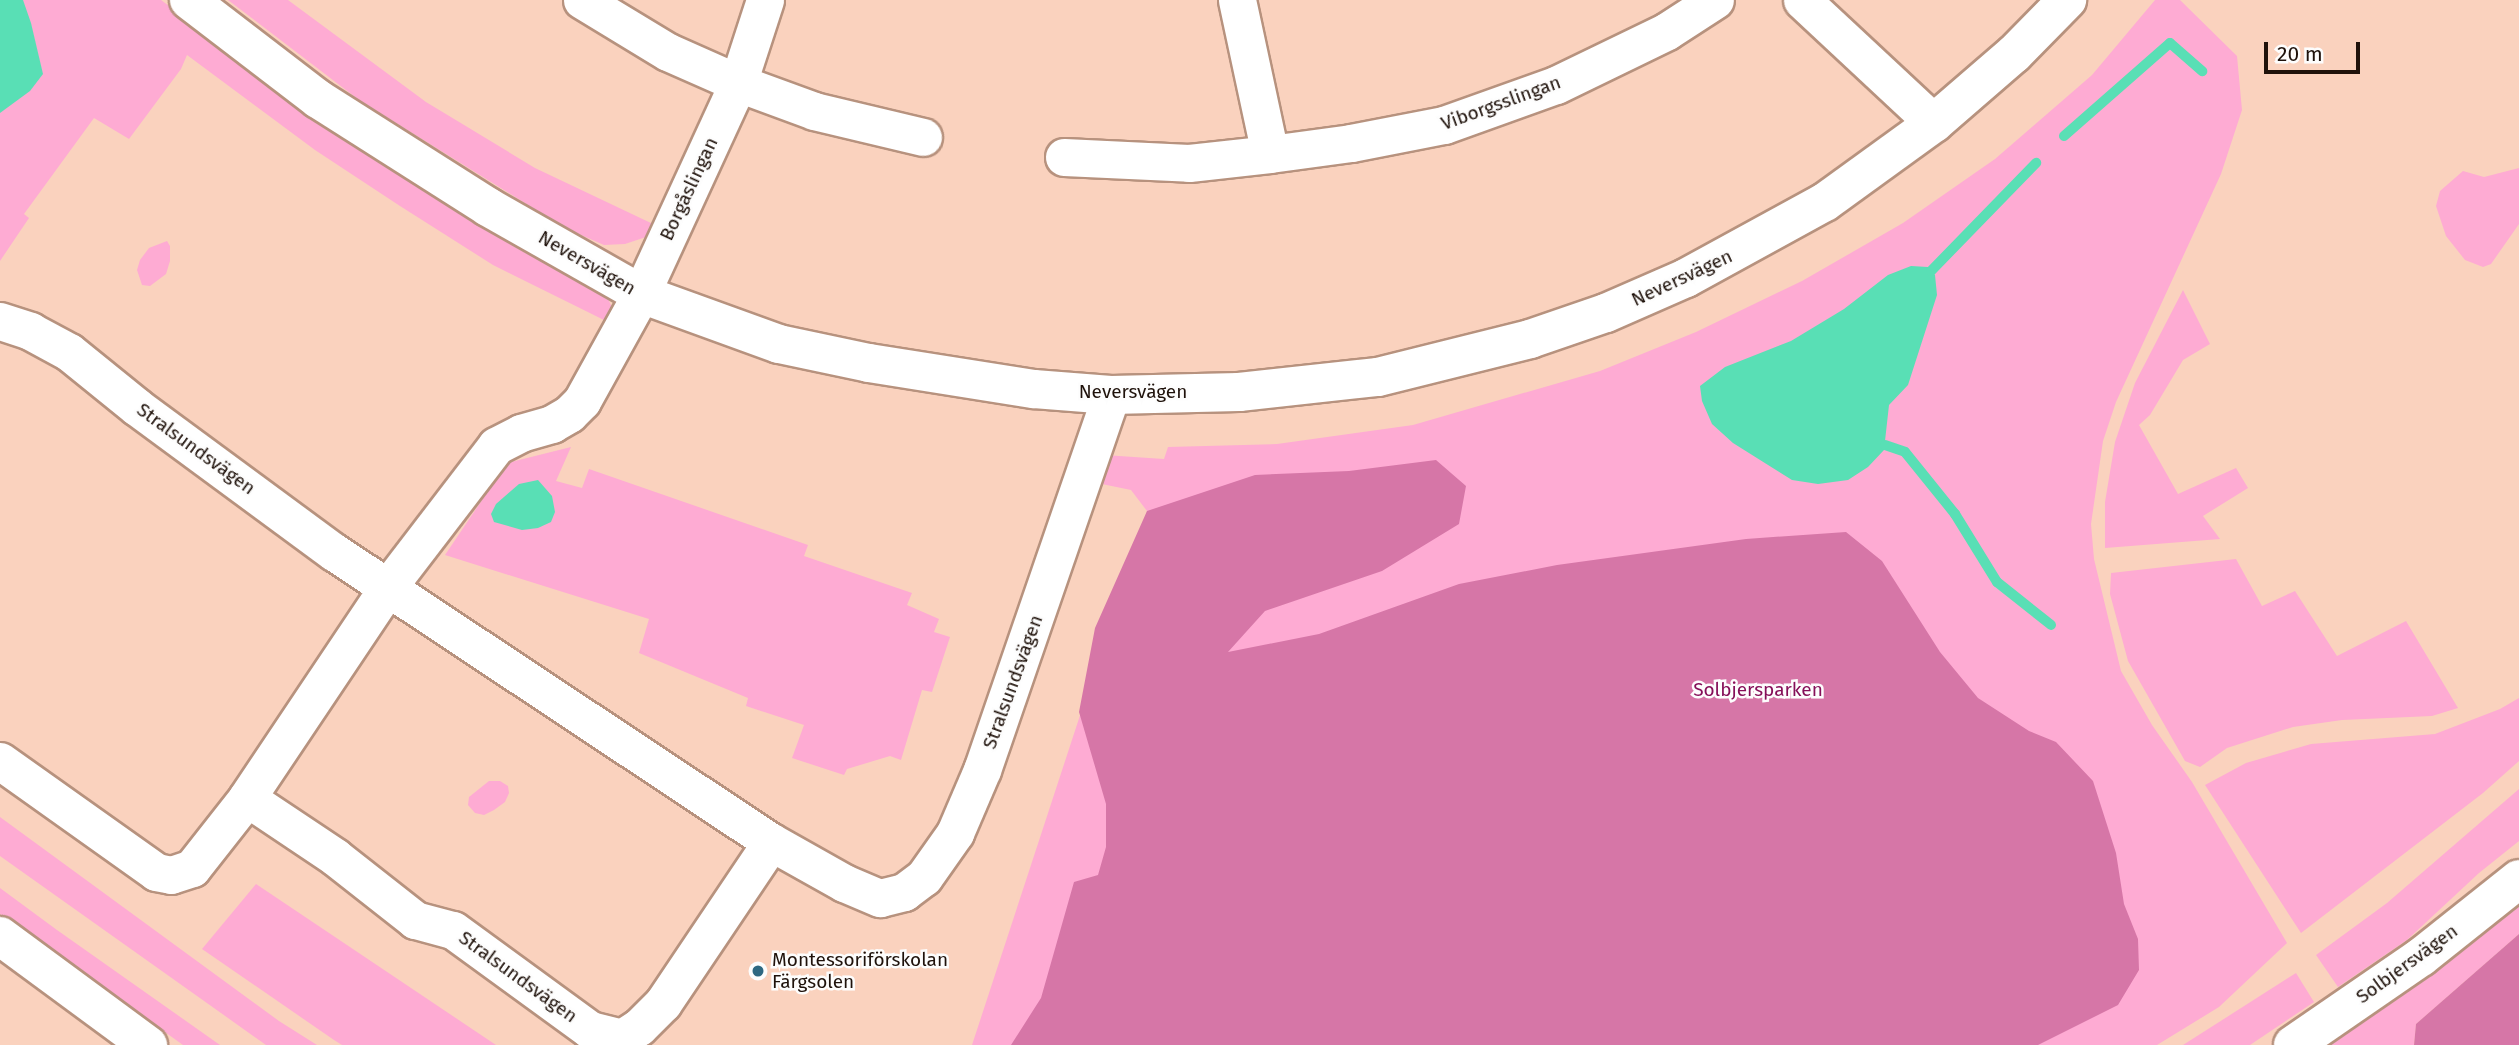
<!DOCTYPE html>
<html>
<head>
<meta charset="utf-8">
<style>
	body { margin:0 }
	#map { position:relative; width:2519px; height:1045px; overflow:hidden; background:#fad2be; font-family:"Fira Sans",sans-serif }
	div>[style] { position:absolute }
	.green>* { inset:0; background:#feabd3 }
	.forest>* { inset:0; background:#d676a7 }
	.water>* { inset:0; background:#59dfb5 }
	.stream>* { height:10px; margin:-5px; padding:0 5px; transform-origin:5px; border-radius:5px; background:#59dfb5 }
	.roads { filter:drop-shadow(2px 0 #b7927e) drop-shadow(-2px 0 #b7927e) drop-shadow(0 2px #b7927e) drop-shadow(0 -2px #b7927e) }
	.street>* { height:37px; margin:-18.5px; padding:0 18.5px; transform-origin:18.5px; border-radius:18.5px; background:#fff }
	.secondary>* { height:38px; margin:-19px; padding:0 19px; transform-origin:19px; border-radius:19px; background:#fff }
	.dots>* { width:19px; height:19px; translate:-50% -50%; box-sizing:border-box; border:4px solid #fdfdfd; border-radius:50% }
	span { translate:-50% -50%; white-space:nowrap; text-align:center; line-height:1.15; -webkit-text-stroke:5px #fdfdfd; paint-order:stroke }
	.street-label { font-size:19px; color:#1f120b }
	.park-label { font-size:19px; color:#850f59 }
	.poi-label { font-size:19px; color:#1f120b }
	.left { translate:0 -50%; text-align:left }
	.scale { position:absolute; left:2264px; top:42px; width:96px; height:32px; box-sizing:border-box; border:4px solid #1f120b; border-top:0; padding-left:9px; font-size:21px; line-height:24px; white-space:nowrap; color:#1f120b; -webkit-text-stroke:5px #fdfdfd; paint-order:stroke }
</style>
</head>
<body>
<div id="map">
	<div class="green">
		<i style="clip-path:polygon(0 0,161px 0,375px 160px,524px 252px,606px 294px,613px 310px,608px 322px,493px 265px,400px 206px,315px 150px,187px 55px,181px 69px,129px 139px,94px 118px,24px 214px,29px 218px,0 261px)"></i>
		<i style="clip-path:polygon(228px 0,288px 0,426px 102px,535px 168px,653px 224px,646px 237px,625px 244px,604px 245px,565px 228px,359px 100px)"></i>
		<i style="clip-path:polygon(2155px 0,2180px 0,2237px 56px,2242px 110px,2221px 174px,2116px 402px,2103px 441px,2091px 524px,2094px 559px,2121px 671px,2152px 725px,2192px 782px,2287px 943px,2219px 1007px,2157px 1045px,972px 1045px,1147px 511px,1131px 490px,1097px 483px,1104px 455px,1164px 459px,1168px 447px,1277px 444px,1413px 425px,1600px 371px,1696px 332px,1802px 281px,1903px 223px,1995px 159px,2092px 75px)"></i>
		<i style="clip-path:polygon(2519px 168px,2519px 224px,2491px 264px,2483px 267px,2465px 260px,2446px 236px,2436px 206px,2440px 191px,2463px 171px,2484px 177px)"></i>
		<i style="clip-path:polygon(167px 241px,170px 246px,170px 261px,166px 274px,150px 286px,142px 285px,137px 270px,140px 260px,149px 248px)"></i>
		<i style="clip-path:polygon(2183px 290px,2210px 344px,2183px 360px,2150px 415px,2139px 425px,2178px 494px,2236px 468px,2248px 488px,2203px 516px,2220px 539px,2105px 548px,2105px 502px,2115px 442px,2135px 383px)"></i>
		<i style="clip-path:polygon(571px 447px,556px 481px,582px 488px,589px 469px,808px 545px,804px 556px,912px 593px,907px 605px,939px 619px,934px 632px,950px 637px,932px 692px,922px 690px,901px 760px,890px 756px,847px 769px,844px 775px,792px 758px,804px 725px,746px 706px,748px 698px,639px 653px,649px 619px,445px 555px,507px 463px)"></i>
		<i style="clip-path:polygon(2236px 559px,2262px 606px,2295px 591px,2337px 656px,2406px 621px,2458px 708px,2432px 716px,2342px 720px,2293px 727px,2227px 748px,2200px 767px,2185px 761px,2128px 661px,2110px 594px,2111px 573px)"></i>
		<i style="clip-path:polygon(2519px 698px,2519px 761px,2483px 793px,2301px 933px,2205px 785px,2246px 763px,2311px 744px,2435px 734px,2500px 709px)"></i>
		<i style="clip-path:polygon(489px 781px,500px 781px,508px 786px,509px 793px,505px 802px,494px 810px,484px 815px,475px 813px,468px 805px,469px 797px)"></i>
		<i style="clip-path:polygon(2519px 789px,2519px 841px,2479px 873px,2407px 940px,2338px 987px,2316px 955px,2387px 903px)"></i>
		<i style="clip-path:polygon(0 817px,279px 1021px,317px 1045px,266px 1045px,0 856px)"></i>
		<i style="clip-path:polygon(256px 884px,496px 1045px,342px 1045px,334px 1040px,202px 949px)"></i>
		<i style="clip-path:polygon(0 888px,57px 930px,220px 1045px,183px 1045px,0 914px)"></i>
		<i style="clip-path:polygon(2519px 904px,2519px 934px,2416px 1024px,2414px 1045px,2316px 1045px)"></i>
		<i style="clip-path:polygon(2296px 973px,2314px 1002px,2250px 1045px,2183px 1045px)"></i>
	</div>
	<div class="forest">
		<i style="clip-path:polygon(1436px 460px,1466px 486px,1459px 524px,1382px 571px,1265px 611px,1228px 652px,1319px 634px,1459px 584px,1557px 565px,1746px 539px,1846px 532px,1882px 561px,1940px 652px,1978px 698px,2029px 731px,2056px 742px,2093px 781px,2116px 853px,2124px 904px,2138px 939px,2139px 970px,2118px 1005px,2038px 1045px,1011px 1045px,1041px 998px,1074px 882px,1098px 875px,1106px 847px,1106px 804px,1079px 712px,1095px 628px,1147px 511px,1255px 475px,1349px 471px)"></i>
		<i style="clip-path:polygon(2519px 934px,2519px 1045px,2414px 1045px,2416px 1024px)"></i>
	</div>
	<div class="water">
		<i style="clip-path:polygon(0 0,23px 0,31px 23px,43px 74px,30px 91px,0 113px)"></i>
		<i style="clip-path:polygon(1911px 266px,1928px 267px,1935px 275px,1937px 295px,1908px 385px,1889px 405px,1884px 450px,1868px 467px,1848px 480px,1818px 484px,1792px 480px,1733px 443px,1712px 424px,1702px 401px,1700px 386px,1725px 367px,1791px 341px,1844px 309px,1888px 275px)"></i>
		<i style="clip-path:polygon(538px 480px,552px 496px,555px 512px,551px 522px,538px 528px,522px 530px,494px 522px,491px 514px,496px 504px,519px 484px)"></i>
	</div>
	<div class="stream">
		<i style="left:2064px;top:136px;width:141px;rotate:-41.3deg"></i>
		<i style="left:2170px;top:43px;width:43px;rotate:41.2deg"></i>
		<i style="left:1931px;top:271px;width:151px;rotate:-45.8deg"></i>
		<i style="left:1885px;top:445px;width:21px;rotate:19deg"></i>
		<i style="left:1905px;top:452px;width:80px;rotate:51.1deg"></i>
		<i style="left:1955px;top:514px;width:80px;rotate:58.3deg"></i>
		<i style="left:1997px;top:582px;width:69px;rotate:38.5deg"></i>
	</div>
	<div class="roads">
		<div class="street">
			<i style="left:582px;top:0;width:100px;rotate:31.2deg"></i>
			<i style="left:668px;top:52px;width:77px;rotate:23.9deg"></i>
			<i style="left:738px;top:83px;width:81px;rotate:20.2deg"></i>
			<i style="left:814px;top:111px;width:112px;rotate:13.4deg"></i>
			<i style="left:765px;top:0;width:87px;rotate:108deg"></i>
			<i style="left:738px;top:83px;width:232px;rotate:114.7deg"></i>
			<i style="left:641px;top:294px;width:122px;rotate:118.9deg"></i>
			<i style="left:582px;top:401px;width:18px;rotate:135deg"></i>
			<i style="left:569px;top:414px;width:20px;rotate:150deg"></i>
			<i style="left:552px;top:424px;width:32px;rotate:164deg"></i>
			<i style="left:521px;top:433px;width:28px;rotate:153deg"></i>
			<i style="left:496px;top:446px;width:178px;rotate:127.5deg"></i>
			<i style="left:388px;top:587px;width:254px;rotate:123.8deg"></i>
			<i style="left:247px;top:798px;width:106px;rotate:33.8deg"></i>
			<i style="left:335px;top:857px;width:102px;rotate:38.2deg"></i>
			<i style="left:415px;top:920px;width:39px;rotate:15deg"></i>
			<i style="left:453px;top:930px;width:170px;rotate:36.1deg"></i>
			<i style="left:590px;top:1030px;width:33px;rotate:14deg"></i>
			<i style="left:622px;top:1038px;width:20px;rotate:-33deg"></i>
			<i style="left:639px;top:1027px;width:34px;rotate:-45deg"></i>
			<i style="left:663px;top:1003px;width:194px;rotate:-56.1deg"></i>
			<i style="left:771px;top:842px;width:84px;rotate:29.3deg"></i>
			<i style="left:844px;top:883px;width:39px;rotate:23deg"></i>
			<i style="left:880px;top:898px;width:25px;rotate:-14deg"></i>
			<i style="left:904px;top:892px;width:25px;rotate:-37deg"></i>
			<i style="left:924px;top:877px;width:54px;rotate:-54.8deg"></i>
			<i style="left:955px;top:833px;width:69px;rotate:-66.8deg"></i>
			<i style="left:982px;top:770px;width:397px;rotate:-71deg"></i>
			<i style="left:1237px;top:0;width:157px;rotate:77.9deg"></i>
			<i style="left:1270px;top:154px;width:82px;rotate:-7.7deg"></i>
			<i style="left:1351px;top:143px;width:95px;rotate:-11deg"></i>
			<i style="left:1444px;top:125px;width:119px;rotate:-19.7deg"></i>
			<i style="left:1556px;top:85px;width:123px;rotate:-25.9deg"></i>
			<i style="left:1667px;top:31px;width:57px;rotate:-32.9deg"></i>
			<i style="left:1802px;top:0;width:180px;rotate:43deg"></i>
			<i style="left:1064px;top:157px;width:125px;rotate:2.7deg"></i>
			<i style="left:1189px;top:163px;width:81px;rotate:-6.3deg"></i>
			<i style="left:0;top:321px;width:32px;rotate:18deg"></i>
			<i style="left:30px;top:331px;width:44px;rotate:28.3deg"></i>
			<i style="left:69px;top:352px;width:87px;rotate:39deg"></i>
			<i style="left:137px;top:407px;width:245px;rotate:36.4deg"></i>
			<i style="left:334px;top:552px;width:524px;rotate:33.57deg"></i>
			<i style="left:0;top:761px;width:191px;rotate:35.4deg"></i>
			<i style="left:156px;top:872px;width:15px;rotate:11deg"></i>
			<i style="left:171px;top:875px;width:22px;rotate:-18deg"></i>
			<i style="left:192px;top:868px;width:89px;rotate:-51.8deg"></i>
		</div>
		<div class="secondary">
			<i style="left:189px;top:0;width:163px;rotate:37.5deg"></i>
			<i style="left:318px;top:99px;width:201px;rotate:32.4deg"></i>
			<i style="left:488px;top:207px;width:176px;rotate:29.6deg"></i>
			<i style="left:641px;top:294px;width:147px;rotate:19.9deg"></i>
			<i style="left:779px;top:344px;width:92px;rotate:11.9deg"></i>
			<i style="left:869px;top:363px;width:167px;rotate:9deg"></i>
			<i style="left:1034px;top:389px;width:77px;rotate:4.5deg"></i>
			<i style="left:1111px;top:395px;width:128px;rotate:-1.3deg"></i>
			<i style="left:1239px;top:392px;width:140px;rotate:-6.2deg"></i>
			<i style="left:1378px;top:377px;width:157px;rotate:-14deg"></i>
			<i style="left:1530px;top:339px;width:80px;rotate:-18.9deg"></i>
			<i style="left:1606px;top:313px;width:87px;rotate:-23.6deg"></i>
			<i style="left:1686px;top:278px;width:158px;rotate:-28.7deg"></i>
			<i style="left:1825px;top:202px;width:135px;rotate:-35.9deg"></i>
			<i style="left:1934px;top:123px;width:106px;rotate:-40.8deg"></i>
			<i style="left:2014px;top:54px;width:76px;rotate:-45.5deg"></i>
			<i style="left:0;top:936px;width:184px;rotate:36.4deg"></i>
			<i style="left:2293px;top:1045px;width:155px;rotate:-34.5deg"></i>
			<i style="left:2421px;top:957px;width:125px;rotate:-38.5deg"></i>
		</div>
	</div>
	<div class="dots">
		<i style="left:758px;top:971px;background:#2e6881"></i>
	</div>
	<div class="street-label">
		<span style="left:1501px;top:103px;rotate:-20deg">Viborgsslingan</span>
		<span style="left:689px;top:189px;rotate:-65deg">Borgåslingan</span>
		<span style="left:587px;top:263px;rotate:30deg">Neversvägen</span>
		<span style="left:1682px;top:278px;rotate:-25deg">Neversvägen</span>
		<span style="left:1133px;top:392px">Neversvägen</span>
		<span style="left:196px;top:449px;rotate:36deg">Stralsundsvägen</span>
		<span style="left:1013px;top:682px;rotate:-70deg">Stralsundsvägen</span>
		<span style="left:2407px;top:964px;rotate:-36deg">Solbjersvägen</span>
		<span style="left:518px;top:977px;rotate:36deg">Stralsundsvägen</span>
	</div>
	<div class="park-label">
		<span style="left:1758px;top:690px">Solbjersparken</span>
	</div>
	<div class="poi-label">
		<span class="left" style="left:772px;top:971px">Montessoriförskolan<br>Färgsolen</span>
	</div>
	<div class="scale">20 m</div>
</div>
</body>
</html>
